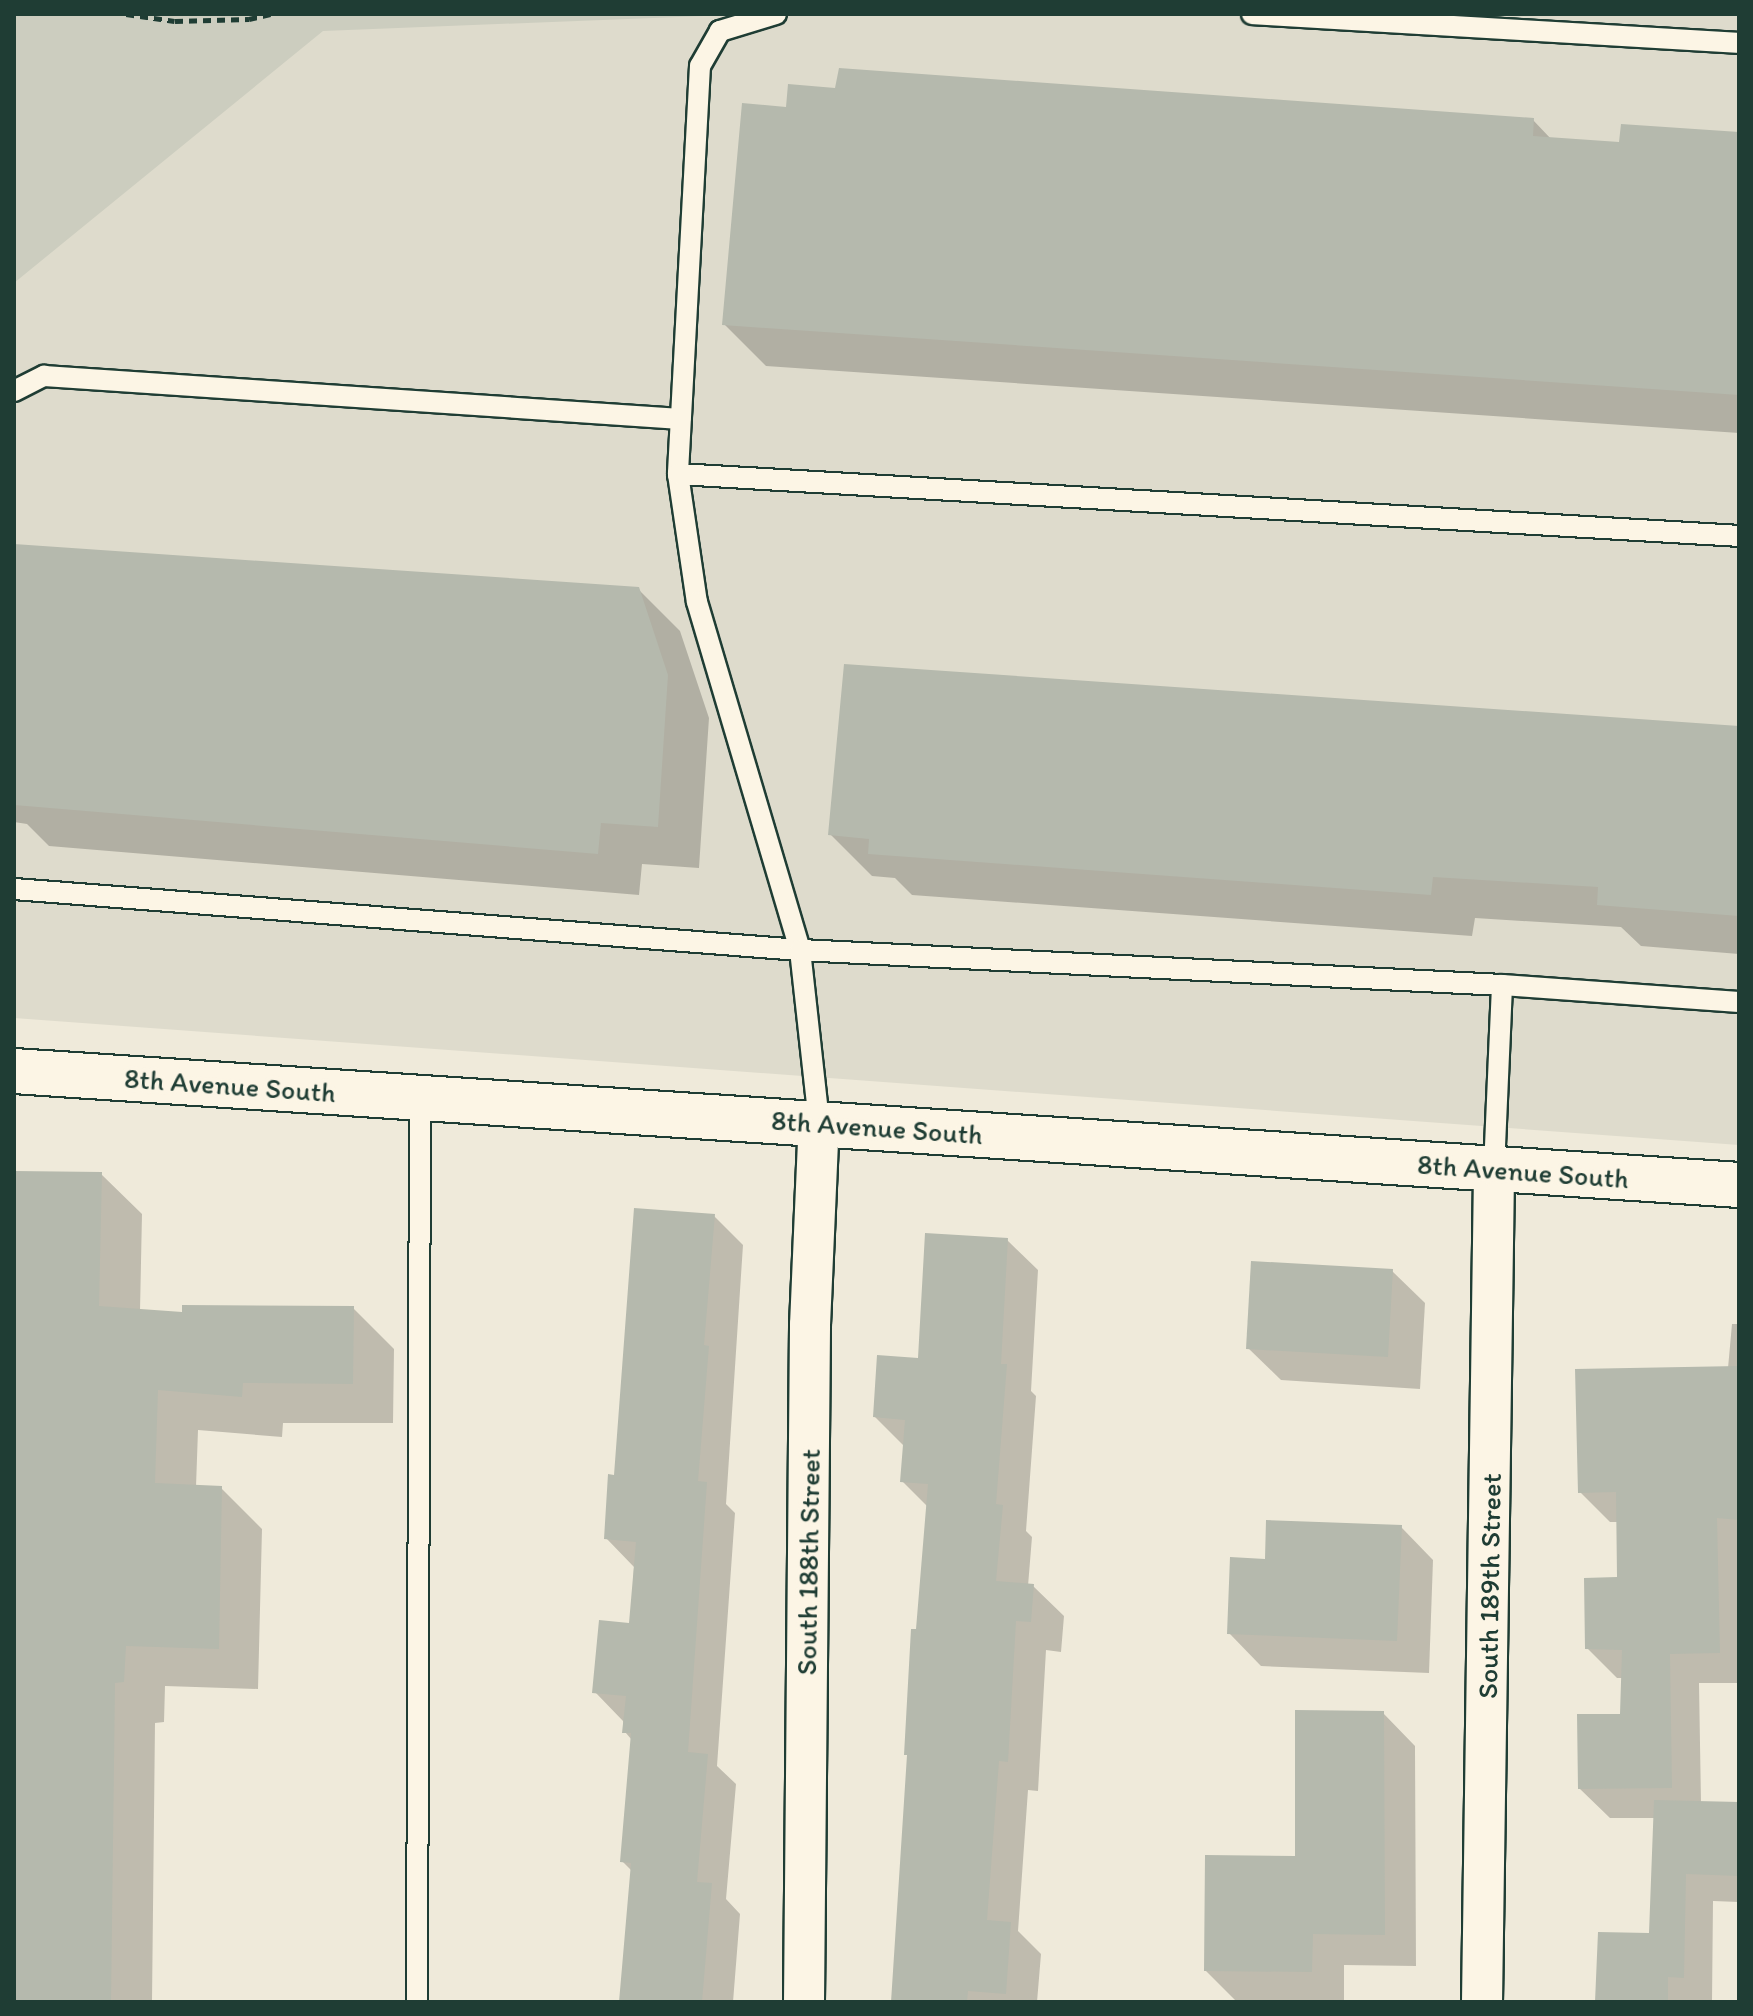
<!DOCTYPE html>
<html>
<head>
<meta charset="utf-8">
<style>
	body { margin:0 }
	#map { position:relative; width:1753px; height:2016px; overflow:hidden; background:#efeada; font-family:Itim,sans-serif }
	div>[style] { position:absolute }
	.built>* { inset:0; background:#dedbcc }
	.green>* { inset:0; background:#cccdbf }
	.shadow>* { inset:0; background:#0003 }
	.building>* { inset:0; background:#b5b9ad }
	.path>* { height:5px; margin-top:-2.5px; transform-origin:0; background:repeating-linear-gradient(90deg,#1f3d34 0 8px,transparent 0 14px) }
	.roads { filter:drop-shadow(2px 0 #1f3d34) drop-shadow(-2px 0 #1f3d34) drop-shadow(0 2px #1f3d34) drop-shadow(0 -2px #1f3d34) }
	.lane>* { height:20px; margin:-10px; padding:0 10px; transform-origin:10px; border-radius:10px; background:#fcf5e5 }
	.street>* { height:40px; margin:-20px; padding:0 20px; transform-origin:20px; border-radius:20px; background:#fcf5e5 }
	.secondary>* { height:44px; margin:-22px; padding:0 22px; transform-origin:22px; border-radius:22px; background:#fcf5e5 }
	span { translate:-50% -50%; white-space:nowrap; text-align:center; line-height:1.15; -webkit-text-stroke:8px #fcf5e5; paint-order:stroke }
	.street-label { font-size:28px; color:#1f3d34 }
	.frame { position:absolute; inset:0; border:16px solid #1f3d34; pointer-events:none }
</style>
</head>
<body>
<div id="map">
	<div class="built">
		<i style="clip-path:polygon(222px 14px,1739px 14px,1739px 1145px,14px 1018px,14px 185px)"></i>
	</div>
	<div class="green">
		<i style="clip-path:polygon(14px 14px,754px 14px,323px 31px,14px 283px)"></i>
	</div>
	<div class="shadow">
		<i style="clip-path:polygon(837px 90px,1533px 120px,1552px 140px,1621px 144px,1739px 134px,1739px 433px,766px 366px,724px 324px,788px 109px)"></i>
		<i style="clip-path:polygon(14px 546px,638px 589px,680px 631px,709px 718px,699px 868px,642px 864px,639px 895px,49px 846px,27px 824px,14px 822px)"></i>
		<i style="clip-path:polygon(1739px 728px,1739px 954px,1641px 946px,1621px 927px,1475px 918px,1472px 936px,912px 895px,895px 878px,872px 876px,830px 834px)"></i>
		<i style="clip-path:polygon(14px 1173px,101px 1174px,142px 1214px,140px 1311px,183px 1315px,353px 1308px,394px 1349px,393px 1423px,283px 1423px,282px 1437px,198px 1430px,196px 1487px,221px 1488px,262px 1529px,258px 1689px,165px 1686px,164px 1722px,155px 1723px,152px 2002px,14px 2002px)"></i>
		<i style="clip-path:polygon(714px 1216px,743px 1245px,726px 1504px,735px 1513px,717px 1766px,736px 1784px,726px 1899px,740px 1914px,733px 2002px,622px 2002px,632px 1871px,622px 1861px,632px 1740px,625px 1732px,623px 1721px,595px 1692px,631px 1625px,634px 1567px,606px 1538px,616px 1477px)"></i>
		<i style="clip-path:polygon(1007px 1240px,1038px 1270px,1031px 1391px,1036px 1396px,1026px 1531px,1032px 1537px,1028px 1586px,1033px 1586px,1064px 1616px,1061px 1652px,1046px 1650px,1038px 1791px,1028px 1790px,1018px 1931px,1041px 1954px,1037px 2002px,893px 2002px,909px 1757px,906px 1754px,928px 1507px,902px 1481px,905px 1447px,875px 1417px)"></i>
		<i style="clip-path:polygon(1392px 1271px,1425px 1303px,1420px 1389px,1281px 1380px,1248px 1348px)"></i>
		<i style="clip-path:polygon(1732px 1324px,1739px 1324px,1739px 1683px,1699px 1683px,1701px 1803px,1739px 1804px,1739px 1902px,1713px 1901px,1712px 2002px,1599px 2002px,1651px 1935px,1655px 1818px,1610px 1818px,1580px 1789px,1622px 1716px,1623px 1678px,1617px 1678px,1587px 1648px,1619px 1579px,1618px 1522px,1610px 1522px,1580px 1492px,1728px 1368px)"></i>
		<i style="clip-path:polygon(1401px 1527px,1433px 1560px,1429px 1673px,1261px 1666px,1229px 1633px,1267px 1561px)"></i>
		<i style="clip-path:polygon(1383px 1713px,1415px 1746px,1416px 1966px,1344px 1965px,1344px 2002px,1237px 2002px,1206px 1971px,1296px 1858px)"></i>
	</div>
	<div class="building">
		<i style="clip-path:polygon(839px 68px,1534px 118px,1533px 136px,1619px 142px,1621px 124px,1739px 132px,1739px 395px,722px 325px,742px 103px,786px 107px,788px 84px,835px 88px)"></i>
		<i style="clip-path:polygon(14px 544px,639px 587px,668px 675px,658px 827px,601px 823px,598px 854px,14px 805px)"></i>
		<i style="clip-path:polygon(844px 664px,1739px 726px,1739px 916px,1597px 905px,1598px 887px,1433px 877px,1431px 895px,868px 854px,869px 839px,828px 835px)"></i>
		<i style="clip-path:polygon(14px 1171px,102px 1172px,99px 1306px,182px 1312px,182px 1305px,354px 1306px,353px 1384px,243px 1383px,242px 1397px,158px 1390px,155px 1483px,222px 1486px,219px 1649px,126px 1646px,124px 1682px,115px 1683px,111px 2002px,14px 2002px)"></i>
		<i style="clip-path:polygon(634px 1208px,715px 1214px,704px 1345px,709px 1346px,698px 1481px,707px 1482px,688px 1752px,708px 1754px,697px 1882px,712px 1883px,702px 2002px,619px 2002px,631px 1863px,620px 1862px,631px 1733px,622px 1733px,626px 1696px,592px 1693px,599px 1620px,629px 1623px,636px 1542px,604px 1539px,608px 1474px,614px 1475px)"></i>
		<i style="clip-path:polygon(925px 1233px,1008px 1238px,1001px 1364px,1007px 1364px,996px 1504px,1003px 1505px,996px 1581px,1034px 1584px,1031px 1622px,1016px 1621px,1008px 1762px,999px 1761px,987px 1920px,1011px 1922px,1006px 1994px,968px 1991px,967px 2002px,891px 2002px,907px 1755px,904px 1755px,911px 1629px,916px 1629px,928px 1484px,900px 1482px,905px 1420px,873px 1417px,877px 1355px,918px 1358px)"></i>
		<i style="clip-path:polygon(1251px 1261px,1393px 1269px,1388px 1357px,1246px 1349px)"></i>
		<i style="clip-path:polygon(1739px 1366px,1739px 1520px,1717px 1518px,1720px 1653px,1670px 1654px,1672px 1788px,1578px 1789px,1577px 1714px,1620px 1714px,1622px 1650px,1585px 1649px,1584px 1578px,1617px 1577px,1616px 1492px,1578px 1493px,1575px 1369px)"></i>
		<i style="clip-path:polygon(1266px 1520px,1402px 1525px,1397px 1641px,1227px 1634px,1230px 1557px,1265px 1559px)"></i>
		<i style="clip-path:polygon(1295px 1710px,1384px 1711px,1385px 1935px,1313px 1934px,1312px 1972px,1204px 1971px,1205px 1855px,1295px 1856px)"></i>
		<i style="clip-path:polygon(1654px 1800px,1739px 1802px,1739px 1876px,1686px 1874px,1684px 1978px,1668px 1977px,1668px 2002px,1595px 2002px,1598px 1932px,1649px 1933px)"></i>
	</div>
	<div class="path">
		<i style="left:126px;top:14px;width:49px;rotate:8.1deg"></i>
		<i style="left:175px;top:21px;width:74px;rotate:-1.5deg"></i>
		<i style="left:249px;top:19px;width:22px;rotate:-13deg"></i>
	</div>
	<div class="roads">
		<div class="lane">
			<i style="left:776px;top:14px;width:59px;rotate:163.1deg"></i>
			<i style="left:720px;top:31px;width:40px;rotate:119.7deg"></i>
			<i style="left:700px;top:66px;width:409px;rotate:93.1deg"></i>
			<i style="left:678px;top:474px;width:129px;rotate:81.6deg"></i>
			<i style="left:697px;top:602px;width:363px;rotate:73.5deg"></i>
			<i style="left:800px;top:950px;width:173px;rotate:83.7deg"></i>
			<i style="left:1252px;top:14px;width:488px;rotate:3.4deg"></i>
			<i style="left:14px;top:391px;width:34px;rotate:-27deg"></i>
			<i style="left:44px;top:376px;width:638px;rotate:3.86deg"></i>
			<i style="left:678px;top:474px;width:1063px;rotate:3.34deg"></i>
			<i style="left:14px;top:889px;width:788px;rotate:4.44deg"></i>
			<i style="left:800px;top:950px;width:703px;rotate:2.85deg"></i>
			<i style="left:1502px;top:985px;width:238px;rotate:4.1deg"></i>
			<i style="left:1494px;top:1169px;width:184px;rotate:-87.5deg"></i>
			<i style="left:417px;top:2002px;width:905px;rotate:-89.81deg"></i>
		</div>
		<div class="street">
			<i style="left:804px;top:2002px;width:677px;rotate:-89.49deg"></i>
			<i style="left:810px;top:1325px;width:203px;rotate:-87.5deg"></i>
			<i style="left:1482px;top:2002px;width:833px;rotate:-89.17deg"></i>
		</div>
		<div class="secondary">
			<i style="left:14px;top:1071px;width:1729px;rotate:3.78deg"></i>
		</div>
	</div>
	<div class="street-label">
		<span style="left:230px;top:1085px;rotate:4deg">8th Avenue South</span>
		<span style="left:877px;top:1127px;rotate:4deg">8th Avenue South</span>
		<span style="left:1523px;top:1171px;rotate:4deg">8th Avenue South</span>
		<span style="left:808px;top:1562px;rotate:-89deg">South 188th Street</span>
		<span style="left:1489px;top:1586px;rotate:-89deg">South 189th Street</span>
	</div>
	<div class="frame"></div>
</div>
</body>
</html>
